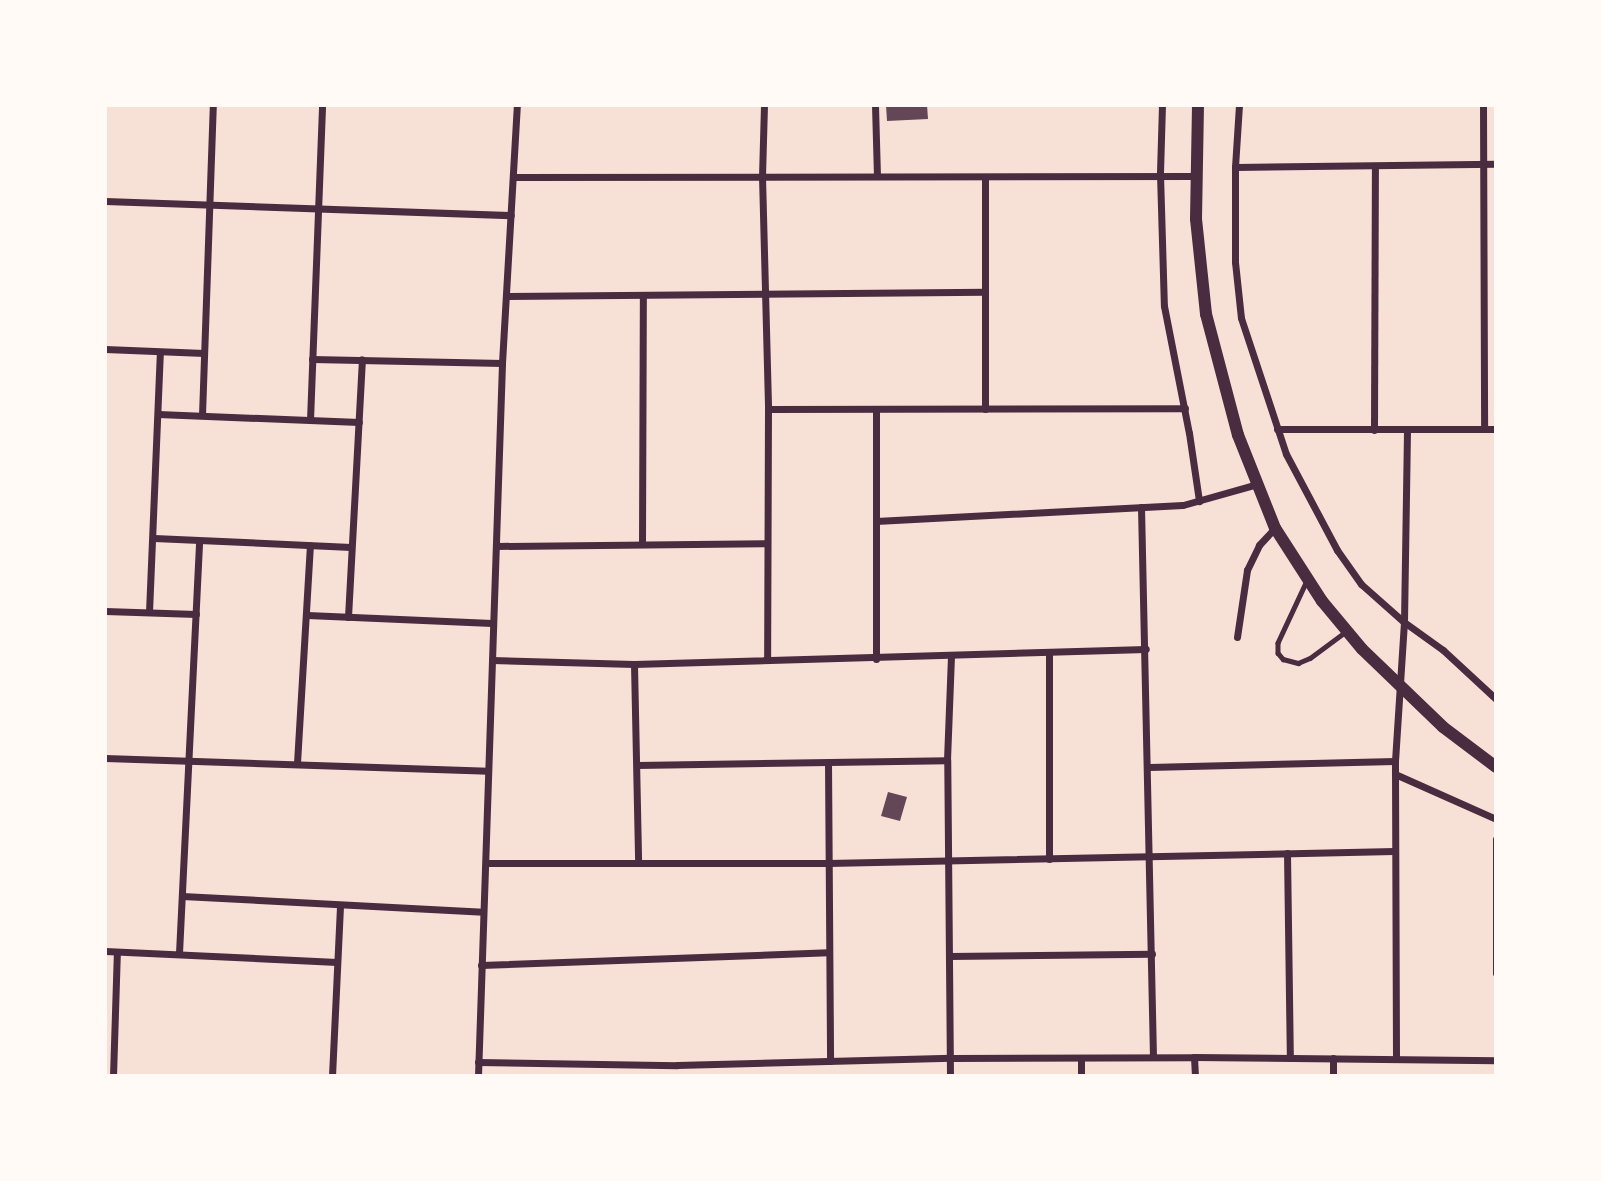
<!DOCTYPE html>
<html>
<head>
<meta charset="utf-8">
<style>
	body { margin:0 }
	#map { position:relative; width:1601px; height:1181px; overflow:hidden; background:#f7e1d7; font-family:Barlow,sans-serif }
	div>[style] { position:absolute }
	.building>* { inset:0; background:#644757 }
	.service>* { height:4.5px; margin:-2.25px; padding:0 2.25px; transform-origin:2.25px; border-radius:2.25px; background:#4a2c40 }
	.minor>* { height:7px; margin:-3.5px; padding:0 3.5px; transform-origin:3.5px; border-radius:3.5px; background:#4a2c40 }
	.primary>* { height:12px; margin:-6px; padding:0 6px; transform-origin:6px; border-radius:6px; background:#4a2c40 }
	span { translate:-50% -50%; white-space:nowrap; text-align:center; line-height:1.15; -webkit-text-stroke:5px #fffaf5; paint-order:stroke }
	.frame { position:absolute; inset:0; border:107px solid #fffaf5; pointer-events:none }
</style>
</head>
<body>
<div id="map">
	<div class="building">
		<i style="clip-path:polygon(886px 105px,927px 105px,928px 119px,887px 121px)"></i>
		<i style="clip-path:polygon(888px 792px,907px 797px,900px 821px,881px 816px)"></i>
	</div>
	<div class="service">
		<i style="left:1306px;top:583px;width:66px;rotate:115deg"></i>
		<i style="left:1278px;top:643px;width:10px;rotate:90deg"></i>
		<i style="left:1278px;top:653px;width:8px;rotate:50deg"></i>
		<i style="left:1283px;top:659px;width:16px;rotate:15deg"></i>
		<i style="left:1298px;top:663px;width:13px;rotate:-23deg"></i>
		<i style="left:1310px;top:658px;width:44px;rotate:-36.6deg"></i>
	</div>
	<div class="minor">
		<i style="left:764px;top:105px;width:71px;rotate:91.6deg"></i>
		<i style="left:762px;top:176px;width:233px;rotate:88.5deg"></i>
		<i style="left:768px;top:409px;width:250px;rotate:90.2deg"></i>
		<i style="left:875px;top:105px;width:71px;rotate:88.4deg"></i>
		<i style="left:1162px;top:105px;width:69px;rotate:91.7deg"></i>
		<i style="left:1160px;top:174px;width:132px;rotate:88.3deg"></i>
		<i style="left:1164px;top:306px;width:129px;rotate:78.9deg"></i>
		<i style="left:1189px;top:433px;width:69px;rotate:81.6deg"></i>
		<i style="left:1239px;top:105px;width:62px;rotate:93.7deg"></i>
		<i style="left:1235px;top:167px;width:95px;rotate:90deg"></i>
		<i style="left:1235px;top:262px;width:56px;rotate:83.9deg"></i>
		<i style="left:1241px;top:318px;width:143px;rotate:71.7deg"></i>
		<i style="left:1286px;top:454px;width:109px;rotate:62deg"></i>
		<i style="left:1337px;top:550px;width:42px;rotate:54.8deg"></i>
		<i style="left:1361px;top:584px;width:57px;rotate:41.5deg"></i>
		<i style="left:1404px;top:622px;width:48px;rotate:35.7deg"></i>
		<i style="left:1443px;top:650px;width:72px;rotate:42.8deg"></i>
		<i style="left:1483px;top:105px;width:324px;rotate:89.8deg"></i>
		<i style="left:1235px;top:167px;width:261px;rotate:-0.7deg"></i>
		<i style="left:515px;top:177px;width:681px;rotate:-0.08deg"></i>
		<i style="left:985px;top:178px;width:231px;rotate:90deg"></i>
		<i style="left:105px;top:201px;width:406px;rotate:2deg"></i>
		<i style="left:507px;top:296px;width:478px;rotate:-0.5deg"></i>
		<i style="left:105px;top:349px;width:99px;rotate:2.3deg"></i>
		<i style="left:312px;top:359px;width:190px;rotate:1.2deg"></i>
		<i style="left:768px;top:409px;width:417px;rotate:-0.1deg"></i>
		<i style="left:876px;top:410px;width:249px;rotate:90deg"></i>
		<i style="left:158px;top:414px;width:201px;rotate:2.3deg"></i>
		<i style="left:202px;top:415px;width:310px;rotate:-88deg"></i>
		<i style="left:310px;top:420px;width:315px;rotate:-87.8deg"></i>
		<i style="left:1277px;top:429px;width:219px"></i>
		<i style="left:1374px;top:430px;width:264px;rotate:-89.8deg"></i>
		<i style="left:1141px;top:507px;width:550px;rotate:88.75deg"></i>
		<i style="left:876px;top:521px;width:307px;rotate:-3deg"></i>
		<i style="left:1183px;top:505px;width:77px;rotate:-15.8deg"></i>
		<i style="left:154px;top:538px;width:197px;rotate:2.6deg"></i>
		<i style="left:642px;top:544px;width:249px;rotate:-89.8deg"></i>
		<i style="left:496px;top:546px;width:269px;rotate:-0.6deg"></i>
		<i style="left:105px;top:611px;width:91px;rotate:1.9deg"></i>
		<i style="left:149px;top:612px;width:260px;rotate:-87.6deg"></i>
		<i style="left:307px;top:615px;width:185px;rotate:2.5deg"></i>
		<i style="left:348px;top:617px;width:258px;rotate:-86.9deg"></i>
		<i style="left:1237px;top:637px;width:68px;rotate:-81.5deg"></i>
		<i style="left:1247px;top:570px;width:28px;rotate:-64deg"></i>
		<i style="left:1259px;top:545px;width:23px;rotate:-47deg"></i>
		<i style="left:492px;top:660px;width:142px;rotate:1.6deg"></i>
		<i style="left:634px;top:664px;width:512px;rotate:-1.68deg"></i>
		<i style="left:634px;top:664px;width:199px;rotate:88.8deg"></i>
		<i style="left:105px;top:758px;width:383px;rotate:1.9deg"></i>
		<i style="left:828px;top:762px;width:299px;rotate:89.6deg"></i>
		<i style="left:297px;top:763px;width:218px;rotate:-86.6deg"></i>
		<i style="left:637px;top:765px;width:310px;rotate:-0.9deg"></i>
		<i style="left:1149px;top:767px;width:246px;rotate:-1.4deg"></i>
		<i style="left:1395px;top:774px;width:111px;rotate:24deg"></i>
		<i style="left:1496px;top:839px;width:134px;rotate:90deg"></i>
		<i style="left:1287px;top:853px;width:205px;rotate:89.2deg"></i>
		<i style="left:1049px;top:859px;width:206px;rotate:-90deg"></i>
		<i style="left:486px;top:863px;width:342px"></i>
		<i style="left:828px;top:863px;width:566px;rotate:-1.21deg"></i>
		<i style="left:182px;top:896px;width:301px;rotate:3deg"></i>
		<i style="left:105px;top:951px;width:232px;rotate:2.7deg"></i>
		<i style="left:179px;top:953px;width:412px;rotate:-87.2deg"></i>
		<i style="left:949px;top:956px;width:203px;rotate:-0.6deg"></i>
		<i style="left:481px;top:965px;width:347px;rotate:-2.1deg"></i>
		<i style="left:1194px;top:1057px;width:19px;rotate:87deg"></i>
		<i style="left:1396px;top:1057px;width:296px;rotate:-90.2deg"></i>
		<i style="left:1395px;top:761px;width:139px;rotate:-86.3deg"></i>
		<i style="left:1404px;top:622px;width:193px;rotate:-89.1deg"></i>
		<i style="left:1081px;top:1058px;width:18px;rotate:90deg"></i>
		<i style="left:1333px;top:1058px;width:18px;rotate:90deg"></i>
		<i style="left:478px;top:1062px;width:199px;rotate:0.9deg"></i>
		<i style="left:677px;top:1065px;width:274px;rotate:-1.5deg"></i>
		<i style="left:951px;top:1058px;width:243px;rotate:-0.2deg"></i>
		<i style="left:1194px;top:1057px;width:302px;rotate:0.6deg"></i>
		<i style="left:113px;top:1076px;width:124px;rotate:-88.2deg"></i>
		<i style="left:332px;top:1076px;width:171px;rotate:-87.3deg"></i>
		<i style="left:478px;top:1076px;width:713px;rotate:-88.07deg"></i>
		<i style="left:502px;top:363px;width:258px;rotate:-86.7deg"></i>
		<i style="left:950px;top:1076px;width:316px;rotate:-90.5deg"></i>
		<i style="left:947px;top:760px;width:104px;rotate:-87.8deg"></i>
	</div>
	<div class="primary">
		<i style="left:1198px;top:105px;width:114px;rotate:91deg"></i>
		<i style="left:1196px;top:219px;width:96px;rotate:84deg"></i>
		<i style="left:1206px;top:314px;width:125px;rotate:75.2deg"></i>
		<i style="left:1238px;top:435px;width:100px;rotate:68.3deg"></i>
		<i style="left:1275px;top:528px;width:87px;rotate:57.2deg"></i>
		<i style="left:1322px;top:601px;width:62px;rotate:50.2deg"></i>
		<i style="left:1362px;top:649px;width:112px;rotate:43.9deg"></i>
		<i style="left:1443px;top:727px;width:66px;rotate:37deg"></i>
	</div>
	<div class="frame"></div>
</div>
</body>
</html>
